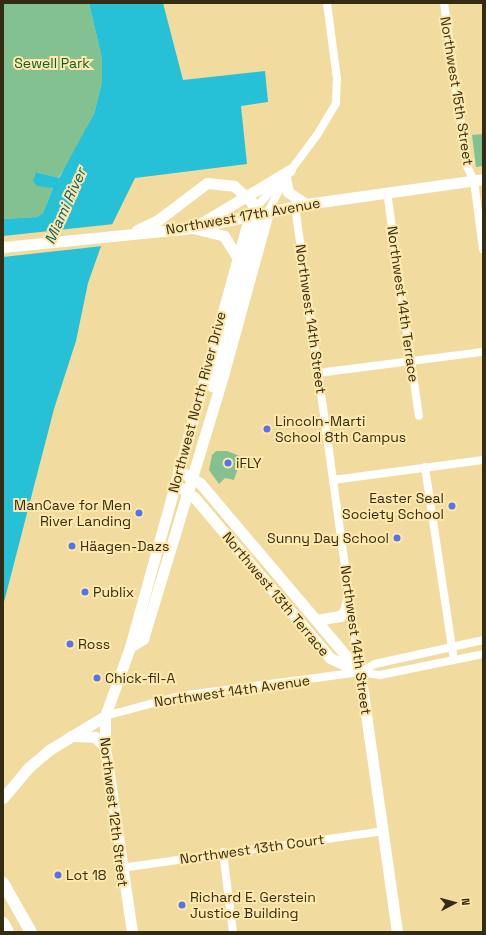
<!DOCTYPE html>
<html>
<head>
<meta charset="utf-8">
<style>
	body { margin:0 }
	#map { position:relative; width:486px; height:935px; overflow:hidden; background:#f1db9e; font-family:"Space Grotesk",sans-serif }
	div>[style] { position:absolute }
	.green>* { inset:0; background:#84c191 }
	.water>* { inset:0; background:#26c0d7 }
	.pier>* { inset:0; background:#f1db9e }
	.minor>* { height:8px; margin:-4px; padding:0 4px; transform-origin:4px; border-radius:4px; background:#fff }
	.major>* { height:11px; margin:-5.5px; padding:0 5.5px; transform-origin:5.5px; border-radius:5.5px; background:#fff }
	.highway>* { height:12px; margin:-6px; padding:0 6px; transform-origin:6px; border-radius:6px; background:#fff }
	.dots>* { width:11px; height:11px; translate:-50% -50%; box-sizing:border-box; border:2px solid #fee8ab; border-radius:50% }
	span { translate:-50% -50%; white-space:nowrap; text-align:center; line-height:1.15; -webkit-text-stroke:4px #fee8ab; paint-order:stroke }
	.park-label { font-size:14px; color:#0d5f2d }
	.street-label { font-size:14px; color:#332b12 }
	.poi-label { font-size:14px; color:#332b12 }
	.left { translate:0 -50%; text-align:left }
	.right { translate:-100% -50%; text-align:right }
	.water-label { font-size:15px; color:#0d5e6b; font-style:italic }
	.frame { position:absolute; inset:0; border:4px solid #332b12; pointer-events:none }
	.north { position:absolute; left:434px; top:883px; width:40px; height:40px; -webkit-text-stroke:3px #fee8ab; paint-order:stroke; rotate:84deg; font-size:11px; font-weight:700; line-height:16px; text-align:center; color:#332b12 }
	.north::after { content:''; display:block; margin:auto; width:14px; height:18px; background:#332b12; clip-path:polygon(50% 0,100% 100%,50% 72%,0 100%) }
</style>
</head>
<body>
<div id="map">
	<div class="green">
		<i style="clip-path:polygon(3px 3px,89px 3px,102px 59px,102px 82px,94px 114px,74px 154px,58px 178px,37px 172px,43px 185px,53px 188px,43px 213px,37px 217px,3px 219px)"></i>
		<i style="clip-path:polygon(483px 134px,483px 166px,476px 167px,472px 135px)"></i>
		<i style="clip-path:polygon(216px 451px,227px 451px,247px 459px,244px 470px,238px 468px,234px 480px,225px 478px,219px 484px,209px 470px,212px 455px)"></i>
	</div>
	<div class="water">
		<i style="clip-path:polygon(89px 3px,163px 3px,183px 80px,265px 71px,268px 102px,241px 106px,247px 164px,135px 178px,100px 249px,88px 283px,76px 341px,54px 409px,3px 606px,3px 219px,37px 217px,43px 213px,53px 188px,37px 186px,33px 181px,36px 172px,59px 178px,94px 114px,102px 82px,102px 59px)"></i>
	</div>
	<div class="pier">
		<i style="clip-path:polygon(114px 224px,103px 246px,3px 257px,3px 236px)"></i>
	</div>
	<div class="minor">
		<i style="left:444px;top:3px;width:165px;rotate:82deg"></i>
		<i style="left:467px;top:166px;width:17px;rotate:65deg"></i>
		<i style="left:474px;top:181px;width:69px;rotate:82.5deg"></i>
		<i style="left:387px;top:192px;width:226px;rotate:81.9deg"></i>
		<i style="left:295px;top:206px;width:471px;rotate:82.1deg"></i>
		<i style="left:252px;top:212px;width:45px;rotate:-48.6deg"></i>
		<i style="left:268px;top:212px;width:38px;rotate:-63deg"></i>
		<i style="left:285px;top:178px;width:54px;rotate:-53.3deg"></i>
		<i style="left:317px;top:135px;width:37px;rotate:-59deg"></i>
		<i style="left:336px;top:103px;width:24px;rotate:-88deg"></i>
		<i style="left:337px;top:79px;width:77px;rotate:-97.5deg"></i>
		<i style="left:318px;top:373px;width:166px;rotate:-7.3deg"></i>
		<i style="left:425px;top:467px;width:195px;rotate:81.5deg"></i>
		<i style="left:333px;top:480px;width:151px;rotate:-7.6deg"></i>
		<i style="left:360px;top:672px;width:17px;rotate:-28deg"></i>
		<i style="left:375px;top:664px;width:111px;rotate:-12.5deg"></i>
		<i style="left:105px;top:716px;width:78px;rotate:-14.9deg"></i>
		<i style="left:180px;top:696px;width:182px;rotate:-7.6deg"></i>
		<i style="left:360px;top:672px;width:20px;rotate:9deg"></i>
		<i style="left:380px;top:675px;width:105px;rotate:-11.5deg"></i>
		<i style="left:223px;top:852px;width:81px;rotate:82.9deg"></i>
		<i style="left:121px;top:868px;width:265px;rotate:-8deg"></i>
	</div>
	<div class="major">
		<i style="left:285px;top:178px;width:14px;rotate:78deg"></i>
		<i style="left:288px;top:192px;width:22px;rotate:34deg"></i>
		<i style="left:200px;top:224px;width:105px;rotate:-31deg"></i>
		<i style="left:193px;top:228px;width:32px;rotate:14deg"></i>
		<i style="left:224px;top:236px;width:25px;rotate:58deg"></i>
		<i style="left:137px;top:230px;width:23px;rotate:-25deg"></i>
		<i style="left:158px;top:220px;width:61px;rotate:-37.1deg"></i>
		<i style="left:207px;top:183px;width:27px;rotate:6deg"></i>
		<i style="left:234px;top:186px;width:24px;rotate:42deg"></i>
		<i style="left:252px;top:202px;width:23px;rotate:80deg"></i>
		<i style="left:256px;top:225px;width:167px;rotate:105.3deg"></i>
		<i style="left:3px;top:247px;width:190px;rotate:-5.7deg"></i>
		<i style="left:192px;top:228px;width:116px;rotate:-11.9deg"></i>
		<i style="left:306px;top:204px;width:179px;rotate:-8deg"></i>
		<i style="left:178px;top:470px;width:26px;rotate:31deg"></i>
		<i style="left:200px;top:483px;width:248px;rotate:49.8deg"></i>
		<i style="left:360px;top:672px;width:263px;rotate:81.9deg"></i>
		<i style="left:181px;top:488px;width:16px;rotate:35deg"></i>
		<i style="left:194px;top:497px;width:211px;rotate:49.8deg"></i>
		<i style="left:330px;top:658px;width:33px;rotate:25deg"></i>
		<i style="left:317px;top:620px;width:23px;rotate:-10deg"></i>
		<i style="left:340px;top:616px;width:7px;rotate:-45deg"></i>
		<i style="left:345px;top:611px;width:16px;rotate:-76deg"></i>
		<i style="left:130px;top:647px;width:15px;rotate:-32deg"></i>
		<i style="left:143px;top:639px;width:279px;rotate:-73.1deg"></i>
		<i style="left:224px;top:372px;width:166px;rotate:-74.6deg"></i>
		<i style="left:71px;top:736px;width:24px;rotate:2deg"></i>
		<i style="left:95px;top:737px;width:14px;rotate:45deg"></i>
		<i style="left:3px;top:798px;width:40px;rotate:-50deg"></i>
		<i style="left:29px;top:767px;width:26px;rotate:-40deg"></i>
		<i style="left:49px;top:750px;width:66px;rotate:-31.3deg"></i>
		<i style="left:132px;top:932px;width:187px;rotate:-98.3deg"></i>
		<i style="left:105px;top:747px;width:31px;rotate:-90deg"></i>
		<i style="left:105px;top:716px;width:73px;rotate:-70.1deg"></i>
		<i style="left:130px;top:647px;width:446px;rotate:-74.5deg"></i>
	</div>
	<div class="highway">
		<i style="left:3px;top:883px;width:56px;rotate:60.3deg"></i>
		<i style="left:3px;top:923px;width:10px;rotate:61deg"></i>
	</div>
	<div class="dots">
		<i style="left:267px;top:429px;background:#5872e8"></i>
		<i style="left:228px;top:463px;background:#5872e8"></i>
		<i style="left:452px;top:506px;background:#5872e8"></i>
		<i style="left:139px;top:513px;background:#5872e8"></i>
		<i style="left:397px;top:538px;background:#5872e8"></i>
		<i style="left:72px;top:546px;background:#5872e8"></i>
		<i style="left:85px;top:592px;background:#5872e8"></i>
		<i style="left:70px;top:644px;background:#5872e8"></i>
		<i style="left:97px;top:678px;background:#5872e8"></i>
		<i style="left:58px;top:875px;background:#5872e8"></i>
		<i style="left:182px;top:905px;background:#5872e8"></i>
	</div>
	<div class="park-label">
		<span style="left:52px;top:63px">Sewell Park</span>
	</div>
	<div class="street-label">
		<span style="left:457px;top:91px;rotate:81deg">Northwest 15th Street</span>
		<span style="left:243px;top:216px;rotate:-10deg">Northwest 17th Avenue</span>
		<span style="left:403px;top:304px;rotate:82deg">Northwest 14th Terrace</span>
		<span style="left:311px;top:319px;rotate:82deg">Northwest 14th Street</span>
		<span style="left:197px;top:402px;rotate:-75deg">Northwest North River Drive</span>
		<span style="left:276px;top:594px;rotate:50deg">Northwest 13th Terrace</span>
		<span style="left:356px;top:640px;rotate:82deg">Northwest 14th Street</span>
		<span style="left:232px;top:691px;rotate:-8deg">Northwest 14th Avenue</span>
		<span style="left:114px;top:812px;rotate:83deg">Northwest 12th Street</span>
		<span style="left:252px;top:849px;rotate:-8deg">Northwest 13th Court</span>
	</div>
	<div class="poi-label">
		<span class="left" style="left:275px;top:429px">Lincoln-Marti<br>School 8th Campus</span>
		<span class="left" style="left:236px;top:463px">iFLY</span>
		<span class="right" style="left:444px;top:506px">Easter Seal<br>Society School</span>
		<span class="right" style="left:131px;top:513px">ManCave for Men<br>River Landing</span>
		<span class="right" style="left:389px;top:538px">Sunny Day School</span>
		<span class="left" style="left:80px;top:546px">Häagen-Dazs</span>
		<span class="left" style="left:93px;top:592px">Publix</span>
		<span class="left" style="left:78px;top:644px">Ross</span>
		<span class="left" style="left:105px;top:678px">Chick-fil-A</span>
		<span class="left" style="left:66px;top:875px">Lot 18</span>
		<span class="left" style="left:190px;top:905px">Richard E. Gerstein<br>Justice Building</span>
	</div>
	<div class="water-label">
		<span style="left:65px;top:206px;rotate:-66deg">Miami River</span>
	</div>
	<div class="frame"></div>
	<div class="north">N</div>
</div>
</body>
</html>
